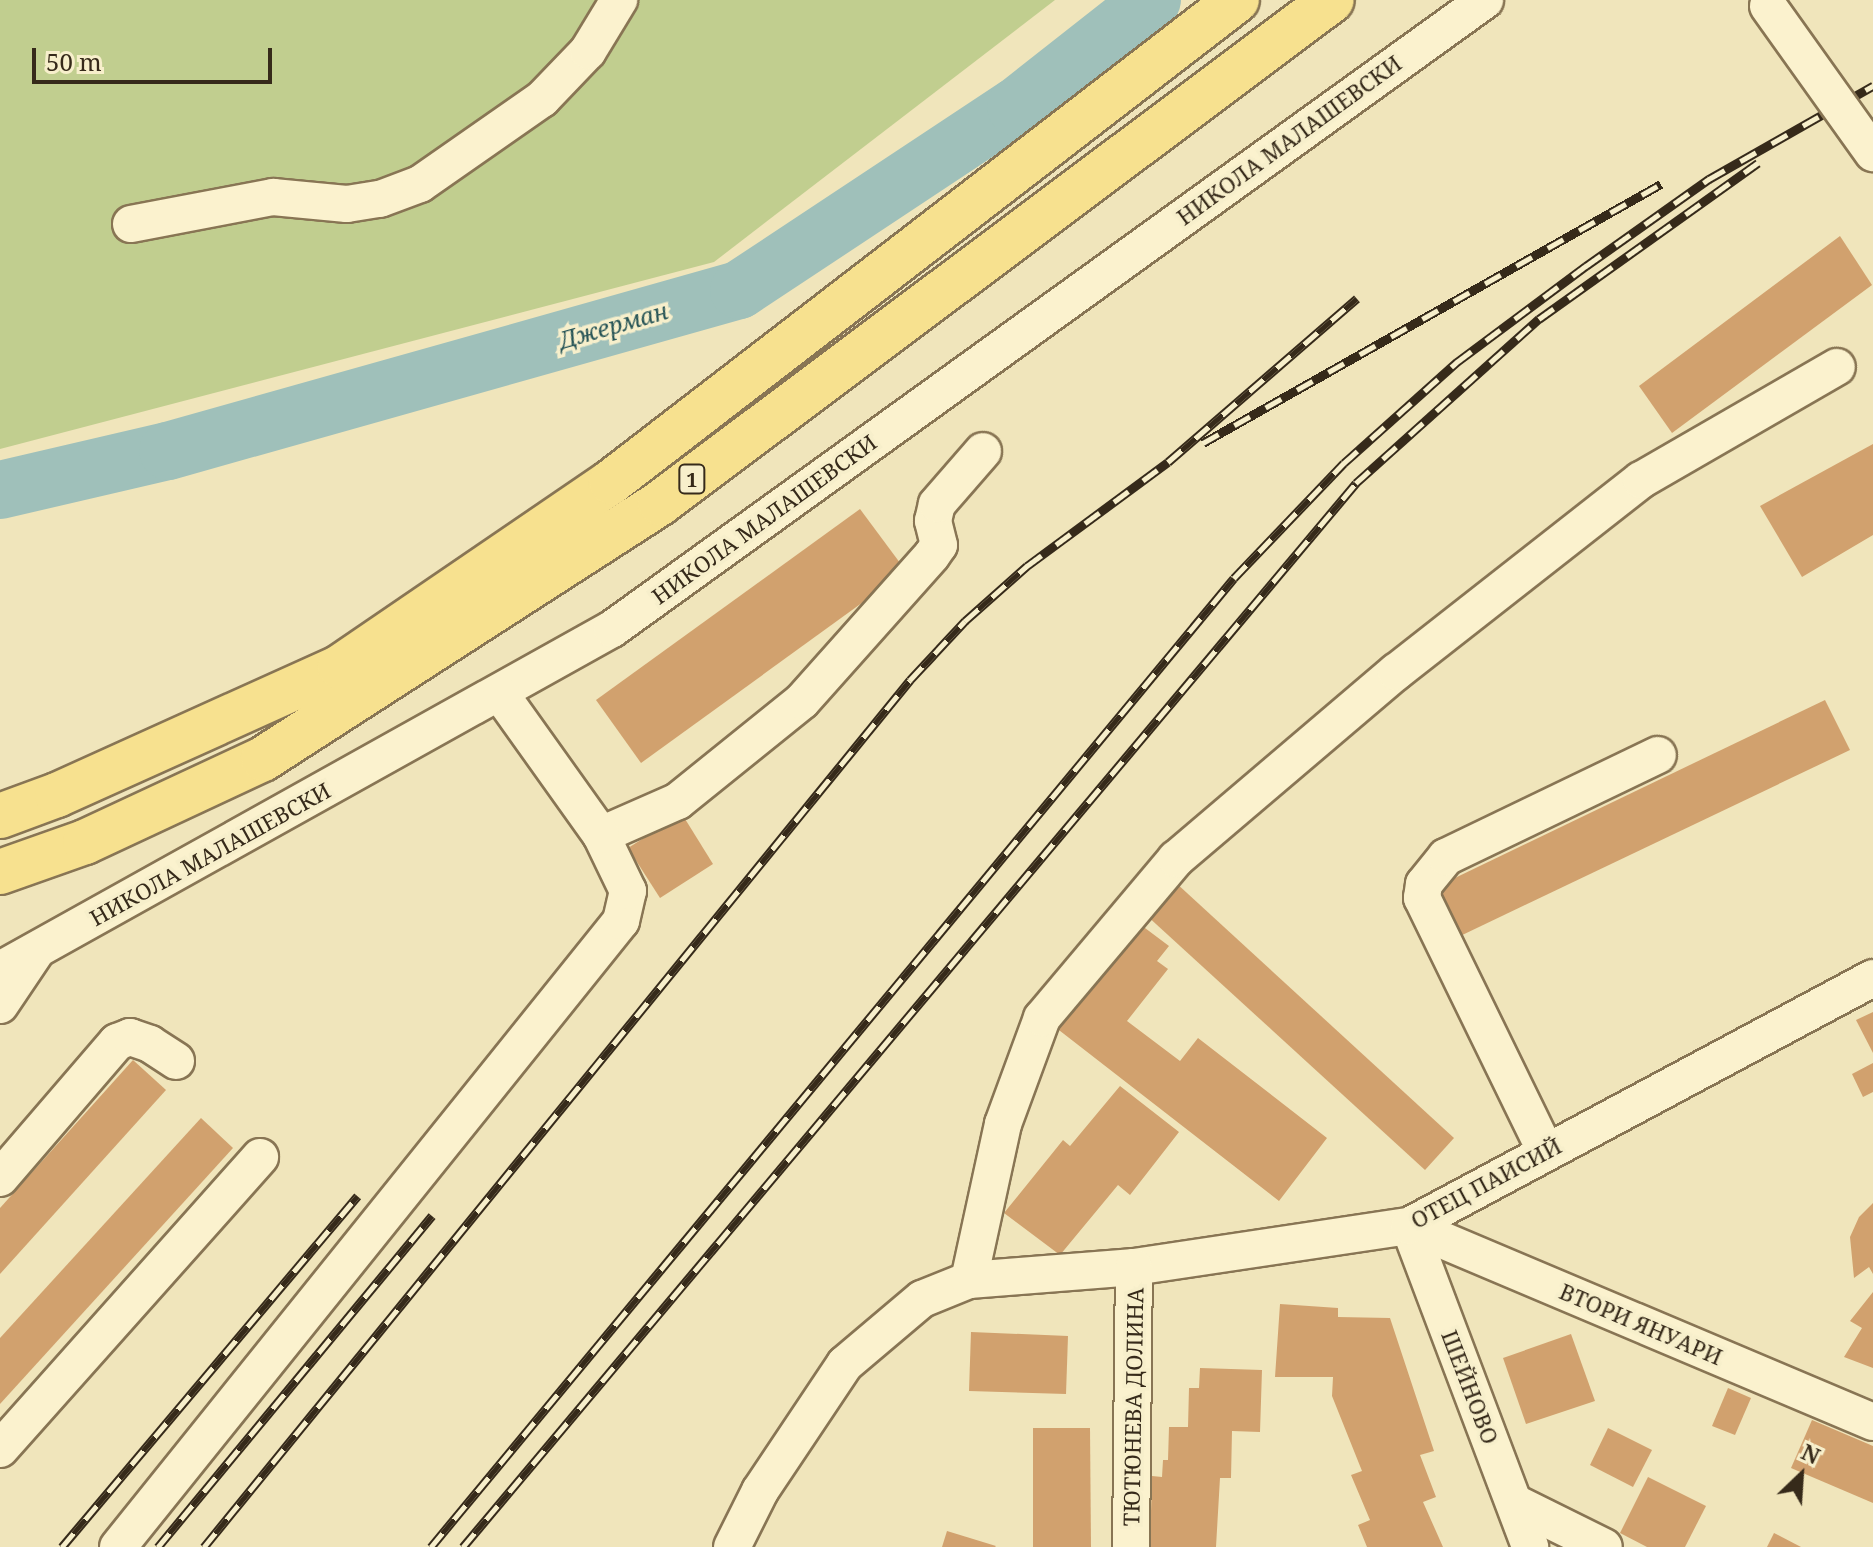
<!DOCTYPE html>
<html>
<head>
<meta charset="utf-8">
<style>
	body { margin:0 }
	#map { position:relative; width:1873px; height:1547px; overflow:hidden; background:#f0e5bb; font-family:"Noto Serif",serif }
	div>[style] { position:absolute }
	.green>* { inset:0; background:#c1ce8f }
	.river>* { height:58px; margin:-29px; padding:0 29px; transform-origin:29px; border-radius:29px; background:#9fc0ba }
	.building>* { inset:0; background:#d1a16e }
	.roads { filter:drop-shadow(2px 0 #887554) drop-shadow(-2px 0 #887554) drop-shadow(0 2px #887554) drop-shadow(0 -2px #887554) }
	.minor>* { height:36px; margin:-18px; padding:0 18px; transform-origin:18px; border-radius:18px; background:#fbf2ce }
	.major>* { height:44px; margin:-22px; padding:0 22px; transform-origin:22px; border-radius:22px; background:#f7e18f }
	.rail>* { height:9px; margin-top:-4.5px; transform-origin:0; background:repeating-linear-gradient(90deg,#f7efcb 0 18px,#362a1a 0 36px); box-sizing:border-box; border-block:2px solid #362a1a }
	.bridges { filter:drop-shadow(2px 0 #887554) drop-shadow(-2px 0 #887554) drop-shadow(0 2px #887554) drop-shadow(0 -2px #887554) }
	.minor-bridge>* { height:36px; margin:-18px; padding:0 18px; transform-origin:18px; border-radius:18px; background:#fbf2ce }
	span { translate:-50% -50%; white-space:nowrap; text-align:center; line-height:1.15; -webkit-text-stroke:7px #f7efcb; paint-order:stroke }
	.shield-label span { padding:2px 6px; background:#f7efcb; border:2px solid; border-radius:6px; -webkit-text-stroke-width:0 }
	.shield-label { font-size:20px; color:#362a1a; font-weight:700 }
	.street-label { font-size:22px; color:#362a1a }
	.water-label { font-size:24px; color:#285557; font-style:italic }
	.north { position:absolute; left:1761px; top:1435px; width:80px; height:80px; -webkit-text-stroke:6px #f7efcb; paint-order:stroke; rotate:25deg; font-size:22px; font-weight:700; line-height:32px; text-align:center; color:#362a1a }
	.north::after { content:''; display:block; margin:auto; width:28px; height:36px; background:#362a1a; clip-path:polygon(50% 0,100% 100%,50% 72%,0 100%) }
	.scale { position:absolute; left:32px; top:48px; width:240px; height:36px; box-sizing:border-box; border:4px solid #362a1a; border-top:0; padding-left:10px; font-size:24px; line-height:28px; white-space:nowrap; color:#362a1a; -webkit-text-stroke:6px #f7efcb; paint-order:stroke }
</style>
</head>
<body>
<div id="map">
	<div class="green">
		<i style="clip-path:polygon(0 0,1055px 0,714px 262px,0 449px)"></i>
	</div>
	<div class="river">
		<i style="left:0;top:490px;width:172px;rotate:-13.1deg"></i>
		<i style="left:168px;top:451px;width:593px;rotate:-15.75deg"></i>
		<i style="left:739px;top:290px;width:332px;rotate:-33.5deg"></i>
		<i style="left:1016px;top:107px;width:173px;rotate:-38.2deg"></i>
	</div>
	<div class="building">
		<i style="clip-path:polygon(1840px 236px,1872px 285px,1672px 433px,1639px 386px)"></i>
		<i style="clip-path:polygon(1873px 444px,1873px 535px,1802px 577px,1760px 506px)"></i>
		<i style="clip-path:polygon(860px 509px,906px 571px,641px 763px,596px 700px)"></i>
		<i style="clip-path:polygon(1825px 700px,1850px 750px,1456px 938px,1432px 889px)"></i>
		<i style="clip-path:polygon(682px 814px,713px 864px,660px 898px,628px 848px)"></i>
		<i style="clip-path:polygon(1175px 882px,1454px 1138px,1425px 1170px,1145px 914px)"></i>
		<i style="clip-path:polygon(1137px 922px,1169px 946px,1157px 961px,1168px 969px,1127px 1021px,1180px 1061px,1198px 1038px,1327px 1138px,1279px 1201px,1055px 1027px)"></i>
		<i style="clip-path:polygon(1873px 1012px,1873px 1053px,1856px 1020px)"></i>
		<i style="clip-path:polygon(133px 1060px,166px 1090px,0 1274px,0 1208px)"></i>
		<i style="clip-path:polygon(1873px 1063px,1873px 1092px,1863px 1097px,1852px 1074px)"></i>
		<i style="clip-path:polygon(1120px 1086px,1179px 1132px,1130px 1195px,1118px 1185px,1060px 1255px,1004px 1213px,1063px 1140px,1070px 1146px)"></i>
		<i style="clip-path:polygon(201px 1118px,233px 1148px,0 1404px,0 1338px)"></i>
		<i style="clip-path:polygon(1873px 1203px,1873px 1274px,1869px 1267px,1854px 1278px,1850px 1237px,1859px 1217px)"></i>
		<i style="clip-path:polygon(1873px 1292px,1873px 1368px,1844px 1357px,1862px 1328px,1850px 1321px)"></i>
		<i style="clip-path:polygon(1280px 1304px,1338px 1308px,1338px 1317px,1390px 1318px,1434px 1451px,1420px 1455px,1436px 1497px,1423px 1502px,1443px 1547px,1367px 1547px,1358px 1525px,1370px 1520px,1351px 1475px,1362px 1471px,1332px 1396px,1333px 1377px,1275px 1377px)"></i>
		<i style="clip-path:polygon(971px 1332px,1068px 1336px,1066px 1394px,969px 1391px)"></i>
		<i style="clip-path:polygon(1571px 1334px,1595px 1401px,1526px 1424px,1503px 1358px)"></i>
		<i style="clip-path:polygon(1200px 1368px,1262px 1370px,1260px 1432px,1232px 1431px,1231px 1478px,1220px 1478px,1216px 1547px,1150px 1547px,1152px 1476px,1162px 1477px,1163px 1460px,1168px 1460px,1169px 1427px,1188px 1427px,1189px 1388px,1199px 1388px)"></i>
		<i style="clip-path:polygon(1728px 1388px,1751px 1398px,1735px 1435px,1712px 1426px)"></i>
		<i style="clip-path:polygon(1812px 1420px,1873px 1446px,1873px 1503px,1791px 1468px)"></i>
		<i style="clip-path:polygon(1033px 1428px,1090px 1428px,1091px 1547px,1033px 1547px)"></i>
		<i style="clip-path:polygon(1608px 1428px,1652px 1450px,1633px 1487px,1590px 1465px)"></i>
		<i style="clip-path:polygon(1648px 1477px,1706px 1506px,1685px 1547px,1647px 1547px,1620px 1533px)"></i>
		<i style="clip-path:polygon(947px 1531px,996px 1546px,995px 1547px,942px 1547px)"></i>
		<i style="clip-path:polygon(1774px 1533px,1801px 1547px,1767px 1547px)"></i>
	</div>
	<div class="roads">
		<div class="minor">
			<i style="left:131px;top:224px;width:145px;rotate:-10.8deg"></i>
			<i style="left:273px;top:197px;width:74px;rotate:5.4deg"></i>
			<i style="left:347px;top:204px;width:33px;rotate:-9deg"></i>
			<i style="left:380px;top:199px;width:43px;rotate:-20.6deg"></i>
			<i style="left:420px;top:184px;width:149px;rotate:-34.9deg"></i>
			<i style="left:542px;top:99px;width:66px;rotate:-46.2deg"></i>
			<i style="left:588px;top:51px;width:60px;rotate:-58.7deg"></i>
			<i style="left:601px;top:835px;width:84px;rotate:-23.8deg"></i>
			<i style="left:678px;top:801px;width:159px;rotate:-38.9deg"></i>
			<i style="left:802px;top:701px;width:195px;rotate:-48.3deg"></i>
			<i style="left:932px;top:555px;width:12px;rotate:-55deg"></i>
			<i style="left:939px;top:545px;width:25px;rotate:-104deg"></i>
			<i style="left:933px;top:521px;width:17px;rotate:-77deg"></i>
			<i style="left:937px;top:504px;width:70px;rotate:-49deg"></i>
			<i style="left:0;top:970px;width:701px;rotate:-29.13deg"></i>
			<i style="left:612px;top:629px;width:1076px;rotate:-35.77deg"></i>
			<i style="left:0;top:1005px;width:63px;rotate:-56.1deg"></i>
			<i style="left:1546px;top:1152px;width:283px;rotate:-116deg"></i>
			<i style="left:1422px;top:898px;width:14px;rotate:-82deg"></i>
			<i style="left:1424px;top:884px;width:35px;rotate:-51deg"></i>
			<i style="left:1446px;top:857px;width:235px;rotate:-25.7deg"></i>
			<i style="left:0;top:1178px;width:179px;rotate:-49.3deg"></i>
			<i style="left:117px;top:1042px;width:14px;rotate:-21deg"></i>
			<i style="left:130px;top:1037px;width:21px;rotate:19deg"></i>
			<i style="left:150px;top:1044px;width:31px;rotate:33deg"></i>
			<i style="left:1409px;top:1226px;width:504px;rotate:22.9deg"></i>
			<i style="left:1409px;top:1226px;width:343px;rotate:69.3deg"></i>
			<i style="left:969px;top:1280px;width:160px;rotate:-77.7deg"></i>
			<i style="left:1003px;top:1124px;width:113px;rotate:-69.8deg"></i>
			<i style="left:1042px;top:1018px;width:208px;rotate:-49.9deg"></i>
			<i style="left:1176px;top:859px;width:289px;rotate:-40.4deg"></i>
			<i style="left:1396px;top:672px;width:311px;rotate:-38.1deg"></i>
			<i style="left:1641px;top:480px;width:226px;rotate:-30deg"></i>
			<i style="left:0;top:1449px;width:391px;rotate:-48.3deg"></i>
			<i style="left:1515px;top:1503px;width:99px;rotate:26.3deg"></i>
			<i style="left:118px;top:1547px;width:803px;rotate:-51.22deg"></i>
			<i style="left:621px;top:921px;width:31px;rotate:-77deg"></i>
			<i style="left:628px;top:891px;width:62px;rotate:-115.7deg"></i>
			<i style="left:601px;top:835px;width:172px;rotate:-125.5deg"></i>
			<i style="left:732px;top:1547px;width:63px;rotate:-63.4deg"></i>
			<i style="left:760px;top:1491px;width:153px;rotate:-56.2deg"></i>
			<i style="left:845px;top:1364px;width:101px;rotate:-40.2deg"></i>
			<i style="left:922px;top:1299px;width:51px;rotate:-22deg"></i>
			<i style="left:969px;top:1280px;width:166px;rotate:-4.5deg"></i>
			<i style="left:1134px;top:1267px;width:278px;rotate:-8.5deg"></i>
			<i style="left:1409px;top:1226px;width:526px;rotate:-28.12deg"></i>
			<i style="left:1131px;top:1547px;width:280px;rotate:-89.4deg"></i>
		</div>
		<div class="major">
			<i style="left:0;top:816px;width:61px;rotate:-20.2deg"></i>
			<i style="left:57px;top:795px;width:311px;rotate:-24.3deg"></i>
			<i style="left:340px;top:667px;width:328px;rotate:-34.3deg"></i>
			<i style="left:611px;top:482px;width:790px;rotate:-37.6deg"></i>
			<i style="left:0;top:872px;width:90px;rotate:-19.4deg"></i>
			<i style="left:85px;top:842px;width:196px;rotate:-25deg"></i>
			<i style="left:263px;top:759px;width:472px;rotate:-32.8deg"></i>
			<i style="left:660px;top:503px;width:839px;rotate:-36.82deg"></i>
		</div>
	</div>
	<div class="rail">
		<i style="left:1203px;top:443px;width:526px;rotate:-29.49deg"></i>
		<i style="left:62px;top:1547px;width:459px;rotate:-49.9deg"></i>
		<i style="left:158px;top:1547px;width:430px;rotate:-50.4deg"></i>
		<i style="left:204px;top:1547px;width:1118px;rotate:-50.84deg"></i>
		<i style="left:910px;top:680px;width:81px;rotate:-47deg"></i>
		<i style="left:965px;top:621px;width:83px;rotate:-41.6deg"></i>
		<i style="left:1027px;top:566px;width:175px;rotate:-36.4deg"></i>
		<i style="left:1168px;top:462px;width:250px;rotate:-40.9deg"></i>
		<i style="left:431px;top:1547px;width:1258px;rotate:-50.35deg"></i>
		<i style="left:1234px;top:578px;width:159px;rotate:-46.3deg"></i>
		<i style="left:1344px;top:463px;width:152px;rotate:-41.8deg"></i>
		<i style="left:1457px;top:362px;width:161px;rotate:-36.7deg"></i>
		<i style="left:1586px;top:266px;width:151px;rotate:-35.3deg"></i>
		<i style="left:1709px;top:179px;width:189px;rotate:-29.6deg"></i>
		<i style="left:463px;top:1547px;width:1389px;rotate:-49.99deg"></i>
		<i style="left:1356px;top:483px;width:246px;rotate:-41.9deg"></i>
		<i style="left:1539px;top:319px;width:269px;rotate:-35.5deg"></i>
	</div>
	<div class="bridges">
		<div class="minor-bridge">
			<i style="left:1768px;top:6px;width:181px;rotate:54.5deg"></i>
		</div>
	</div>
	<div class="shield-label">
		<span style="left:692px;top:479px">1</span>
	</div>
	<div class="street-label">
		<span style="left:1289px;top:140px;rotate:-36deg">НИКОЛА МАЛАШЕВСКИ</span>
		<span style="left:764px;top:519px;rotate:-36deg">НИКОЛА МАЛАШЕВСКИ</span>
		<span style="left:210px;top:854px;rotate:-29deg">НИКОЛА МАЛАШЕВСКИ</span>
		<span style="left:1486px;top:1183px;rotate:-28deg">ОТЕЦ ПАИСИЙ</span>
		<span style="left:1641px;top:1324px;rotate:23deg">ВТОРИ ЯНУАРИ</span>
		<span style="left:1470px;top:1387px;rotate:69deg">ШЕЙНОВО</span>
		<span style="left:1133px;top:1407px;rotate:-89deg">ТЮТЮНЕВА ДОЛИНА</span>
	</div>
	<div class="water-label">
		<span style="left:613px;top:325px;rotate:-16deg">Джерман</span>
	</div>
	<div class="north">N</div>
	<div class="scale">50 m</div>
</div>
</body>
</html>
